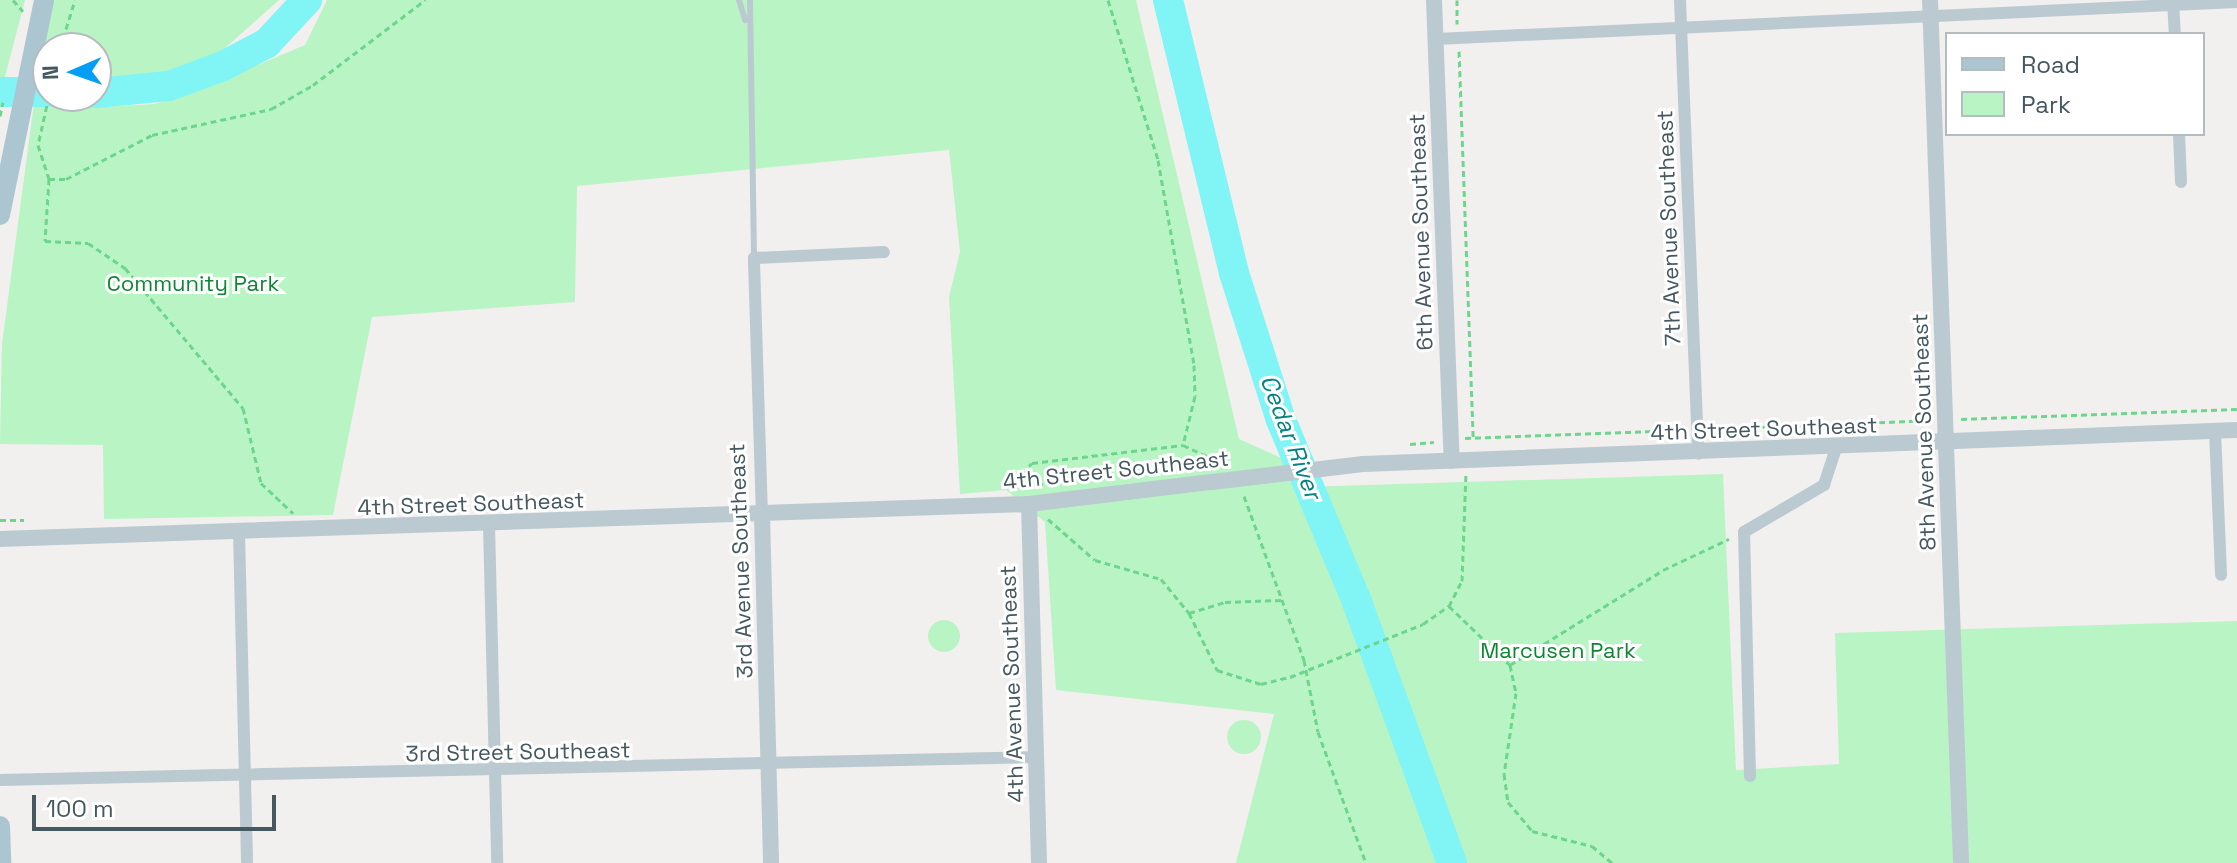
<!DOCTYPE html>
<html>
<head>
<meta charset="utf-8">
<style>
	body { margin:0 }
	#map { position:relative; width:2237px; height:863px; overflow:hidden; background:#f2efef; font-family:"Space Grotesk",sans-serif }
	div>[style] { position:absolute }
	.green>* { inset:0; background:#b9f4c4 }
	.round { border-radius:50% }
	.river>* { height:30px; margin:-15px; padding:0 15px; transform-origin:15px; border-radius:15px; background:#81f4f5 }
	.path>* { height:3px; margin-top:-1.5px; transform-origin:0; background:repeating-linear-gradient(90deg,#6dd68d 0 6px,transparent 0 10px) }
	.service>* { height:6px; margin:-3px; padding:0 3px; transform-origin:3px; border-radius:3px; background:#bbcad0 }
	.minor>* { height:12px; margin:-6px; padding:0 6px; transform-origin:6px; border-radius:6px; background:#bbcad0 }
	.tertiary>* { height:16px; margin:-8px; padding:0 8px; transform-origin:8px; border-radius:8px; background:#bbcad0 }
	.primary>* { height:20px; margin:-10px; padding:0 10px; transform-origin:10px; border-radius:10px; background:#acc6d1 }
	.path-bridge>* { height:3px; margin-top:-1.5px; transform-origin:0; background:repeating-linear-gradient(90deg,#6dd68d 0 6px,transparent 0 10px) }
	.tertiary-bridge>* { height:16px; margin:-8px; padding:0 8px; transform-origin:8px; border-radius:8px; background:#bbcad0 }
	span { translate:-50% -50%; white-space:nowrap; text-align:center; line-height:1.15; -webkit-text-stroke:6px #fff; paint-order:stroke }
	.street-label { font-size:22px; color:#45575f }
	.park-label { font-size:22px; color:#0d8832 }
	.water-label { font-size:24px; color:#058384; font-style:italic }
	.legend { position:absolute; left:1945px; top:32px; width:260px; height:104px; box-sizing:border-box; background:#fff; border:2px solid #b5bcbf; margin:0; padding:10px 14px; list-style:none; font-size:24px; color:#45575f }
	.legend li { display:flex; align-items:center; gap:16px; height:40px }
	.legend b { width:40px; border:2px solid #b5bcbf }
	.north { position:absolute; left:32px; top:32px; width:80px; height:80px; box-sizing:border-box; background:#fff; border:2px solid #b5bcbf; border-radius:50%; rotate:268deg; font-size:22px; font-weight:700; line-height:32px; text-align:center; color:#45575f }
	.north::after { content:''; display:block; margin:auto; width:28px; height:36px; background:#069ef5; clip-path:polygon(50% 0,100% 100%,50% 72%,0 100%) }
	.scale { position:absolute; left:32px; top:795px; width:244px; height:36px; box-sizing:border-box; border:4px solid #45575f; border-top:0; padding-left:10px; font-size:24px; line-height:28px; white-space:nowrap; color:#45575f; -webkit-text-stroke:6px #fff; paint-order:stroke }
</style>
</head>
<body>
<div id="map">
	<div class="green">
		<i style="clip-path:polygon(0 0,25px 0,1px 92px,0 92px)"></i>
		<i style="clip-path:polygon(53px 0,279px 0,217px 55px,139px 80px,96px 81px,96px 48px,48px 48px,48px 83px,37px 84px)"></i>
		<i style="clip-path:polygon(327px 0,1136px 0,1239px 439px,1297px 465px,1303px 487px,1723px 474px,1736px 770px,1839px 764px,1835px 633px,2237px 621px,2237px 863px,1236px 863px,1274px 714px,1056px 690px,1045px 522px,1006px 490px,960px 494px,949px 297px,960px 252px,949px 150px,577px 186px,575px 302px,372px 317px,333px 515px,104px 519px,103px 445px,0 444px,2px 344px,34px 103px,102px 107px,154px 104px,186px 95px,305px 45px)"></i>
		<i class="round" style="left:928px;top:620px;width:32px;height:32px"></i>
		<i class="round" style="left:1227px;top:720px;width:34px;height:34px"></i>
	</div>
	<div class="river">
		<i style="left:1168px;top:0;width:281px;rotate:76.4deg"></i>
		<i style="left:1234px;top:273px;width:154px;rotate:72.3deg"></i>
		<i style="left:1281px;top:420px;width:197px;rotate:67.3deg"></i>
		<i style="left:1357px;top:602px;width:278px;rotate:70deg"></i>
		<i style="left:0;top:92px;width:48px"></i>
		<i style="left:96px;top:93px;width:73px;rotate:-5.5deg"></i>
		<i style="left:169px;top:86px;width:58px;rotate:-20.3deg"></i>
		<i style="left:223px;top:66px;width:50px;rotate:-27.6deg"></i>
		<i style="left:267px;top:43px;width:59px;rotate:-47.1deg"></i>
	</div>
	<div class="path">
		<i style="left:13px;top:0;width:15px;rotate:48deg"></i>
		<i style="left:1108px;top:0;width:168px;rotate:72.6deg"></i>
		<i style="left:1158px;top:160px;width:208px;rotate:80deg"></i>
		<i style="left:1194px;top:365px;width:31px;rotate:88deg"></i>
		<i style="left:1195px;top:396px;width:50px;rotate:103.8deg"></i>
		<i style="left:1457px;top:0;width:24px;rotate:90deg"></i>
		<i style="left:60px;top:48px;width:50px;rotate:-72.6deg"></i>
		<i style="left:1459px;top:51px;width:388px;rotate:87.9deg"></i>
		<i style="left:49px;top:96px;width:50px;rotate:102.7deg"></i>
		<i style="left:38px;top:145px;width:36px;rotate:72deg"></i>
		<i style="left:49px;top:179px;width:62px;rotate:93.7deg"></i>
		<i style="left:45px;top:241px;width:43px;rotate:2.7deg"></i>
		<i style="left:88px;top:243px;width:45px;rotate:34deg"></i>
		<i style="left:125px;top:268px;width:183px;rotate:49.9deg"></i>
		<i style="left:243px;top:408px;width:77px;rotate:76.5deg"></i>
		<i style="left:261px;top:483px;width:44px;rotate:43.2deg"></i>
		<i style="left:0;top:116px;width:14px;rotate:-78deg"></i>
		<i style="left:49px;top:179px;width:17px"></i>
		<i style="left:66px;top:179px;width:97px;rotate:-27.1deg"></i>
		<i style="left:152px;top:135px;width:122px;rotate:-12.3deg"></i>
		<i style="left:271px;top:109px;width:48px;rotate:-29.7deg"></i>
		<i style="left:313px;top:85px;width:141px;rotate:-37.2deg"></i>
		<i style="left:1961px;top:419px;width:276px;rotate:-2.1deg"></i>
		<i style="left:1709px;top:429px;width:220px;rotate:-2.3deg"></i>
		<i style="left:1465px;top:438px;width:217px;rotate:-2.1deg"></i>
		<i style="left:1410px;top:444px;width:24px;rotate:-5deg"></i>
		<i style="left:1183px;top:445px;width:47px;rotate:24.9deg"></i>
		<i style="left:1021px;top:486px;width:13px;rotate:-86deg"></i>
		<i style="left:1022px;top:473px;width:14px;rotate:-45deg"></i>
		<i style="left:1032px;top:463px;width:152px;rotate:-6.8deg"></i>
		<i style="left:1007px;top:487px;width:40px;rotate:-4.3deg"></i>
		<i style="left:1244px;top:496px;width:175px;rotate:69.9deg"></i>
		<i style="left:1304px;top:660px;width:73px;rotate:79deg"></i>
		<i style="left:1318px;top:732px;width:140px;rotate:69.9deg"></i>
		<i style="left:1048px;top:519px;width:62px;rotate:41.1deg"></i>
		<i style="left:1095px;top:560px;width:69px;rotate:16.1deg"></i>
		<i style="left:1161px;top:579px;width:44px;rotate:50.5deg"></i>
		<i style="left:1189px;top:613px;width:64px;rotate:63.8deg"></i>
		<i style="left:1217px;top:670px;width:46px;rotate:17.7deg"></i>
		<i style="left:1261px;top:684px;width:30px;rotate:-14deg"></i>
		<i style="left:0;top:520px;width:24px"></i>
		<i style="left:1449px;top:606px;width:85px;rotate:44deg"></i>
		<i style="left:1510px;top:665px;width:29px;rotate:78deg"></i>
		<i style="left:1516px;top:693px;width:82px;rotate:98.4deg"></i>
		<i style="left:1504px;top:774px;width:28px;rotate:82deg"></i>
		<i style="left:1508px;top:802px;width:38px;rotate:50deg"></i>
		<i style="left:1532px;top:831px;width:62px;rotate:14deg"></i>
		<i style="left:1592px;top:846px;width:26px;rotate:40deg"></i>
		<i style="left:1189px;top:613px;width:38px;rotate:-17deg"></i>
		<i style="left:1225px;top:602px;width:57px;rotate:-2deg"></i>
		<i style="left:1423px;top:624px;width:32px;rotate:-35deg"></i>
		<i style="left:1449px;top:606px;width:28px;rotate:-63deg"></i>
		<i style="left:1462px;top:581px;width:107px;rotate:-87.9deg"></i>
		<i style="left:1510px;top:665px;width:180px;rotate:-31.8deg"></i>
		<i style="left:1663px;top:570px;width:73px;rotate:-25.2deg"></i>
	</div>
	<div class="service">
		<i style="left:739px;top:0;width:21px;rotate:73deg"></i>
		<i style="left:750px;top:0;width:258px;rotate:89.1deg"></i>
	</div>
	<div class="minor">
		<i style="left:1680px;top:0;width:454px;rotate:87.7deg"></i>
		<i style="left:2173px;top:0;width:34px;rotate:87deg"></i>
		<i style="left:1436px;top:39px;width:802px;rotate:-2.64deg"></i>
		<i style="left:2179px;top:134px;width:48px;rotate:87.6deg"></i>
		<i style="left:2215px;top:431px;width:144px;rotate:87.6deg"></i>
		<i style="left:762px;top:516px;width:258px;rotate:-91.8deg"></i>
		<i style="left:754px;top:258px;width:130px;rotate:-2.6deg"></i>
		<i style="left:489px;top:525px;width:338px;rotate:88.6deg"></i>
		<i style="left:239px;top:533px;width:330px;rotate:88.6deg"></i>
		<i style="left:1750px;top:776px;width:244px;rotate:-91.4deg"></i>
		<i style="left:1744px;top:532px;width:93px;rotate:-30.4deg"></i>
		<i style="left:1824px;top:485px;width:39px;rotate:-72deg"></i>
		<i style="left:0;top:780px;width:1036px;rotate:-1.27deg"></i>
	</div>
	<div class="tertiary">
		<i style="left:1434px;top:0;width:461px;rotate:87.8deg"></i>
		<i style="left:1930px;top:0;width:864px;rotate:87.94deg"></i>
		<i style="left:1363px;top:464px;width:875px;rotate:-2.23deg"></i>
		<i style="left:1029px;top:504px;width:359px;rotate:88.4deg"></i>
		<i style="left:762px;top:516px;width:347px;rotate:88.5deg"></i>
		<i style="left:0;top:539px;width:1030px;rotate:-1.95deg"></i>
		<i style="left:1029px;top:504px;width:184px;rotate:-6.9deg"></i>
	</div>
	<div class="primary">
		<i style="left:0;top:215px;width:219px;rotate:-78.4deg"></i>
		<i style="left:0;top:826px;width:37px;rotate:88deg"></i>
	</div>
	<div class="path-bridge">
		<i style="left:1290px;top:677px;width:143px;rotate:-21.7deg"></i>
	</div>
	<div class="tertiary-bridge">
		<i style="left:1212px;top:482px;width:152px;rotate:-6.8deg"></i>
	</div>
	<div class="street-label">
		<span style="left:1669px;top:228px;rotate:-92deg">7th Avenue Southeast</span>
		<span style="left:1421px;top:232px;rotate:-92deg">6th Avenue Southeast</span>
		<span style="left:1764px;top:429px;rotate:-2deg">4th Street Southeast</span>
		<span style="left:1924px;top:432px;rotate:-92deg">8th Avenue Southeast</span>
		<span style="left:1116px;top:470px;rotate:-6deg">4th Street Southeast</span>
		<span style="left:471px;top:504px;rotate:-2deg">4th Street Southeast</span>
		<span style="left:741px;top:561px;rotate:-92deg">3rd Avenue Southeast</span>
		<span style="left:1012px;top:684px;rotate:-92deg">4th Avenue Southeast</span>
		<span style="left:518px;top:752px;rotate:-1deg">3rd Street Southeast</span>
	</div>
	<div class="park-label">
		<span style="left:193px;top:284px">Community Park</span>
		<span style="left:1558px;top:651px">Marcusen Park</span>
	</div>
	<div class="water-label">
		<span style="left:1291px;top:437px;rotate:69deg">Cedar River</span>
	</div>
	<ul class="legend">
	<li><b style="height:10px;background:#acc6d1"></b>Road</li>
	<li><b style="height:22px;background:#b9f4c4"></b>Park</li>
	</ul>
	<div class="north">N</div>
	<div class="scale">100 m</div>
</div>
</body>
</html>
